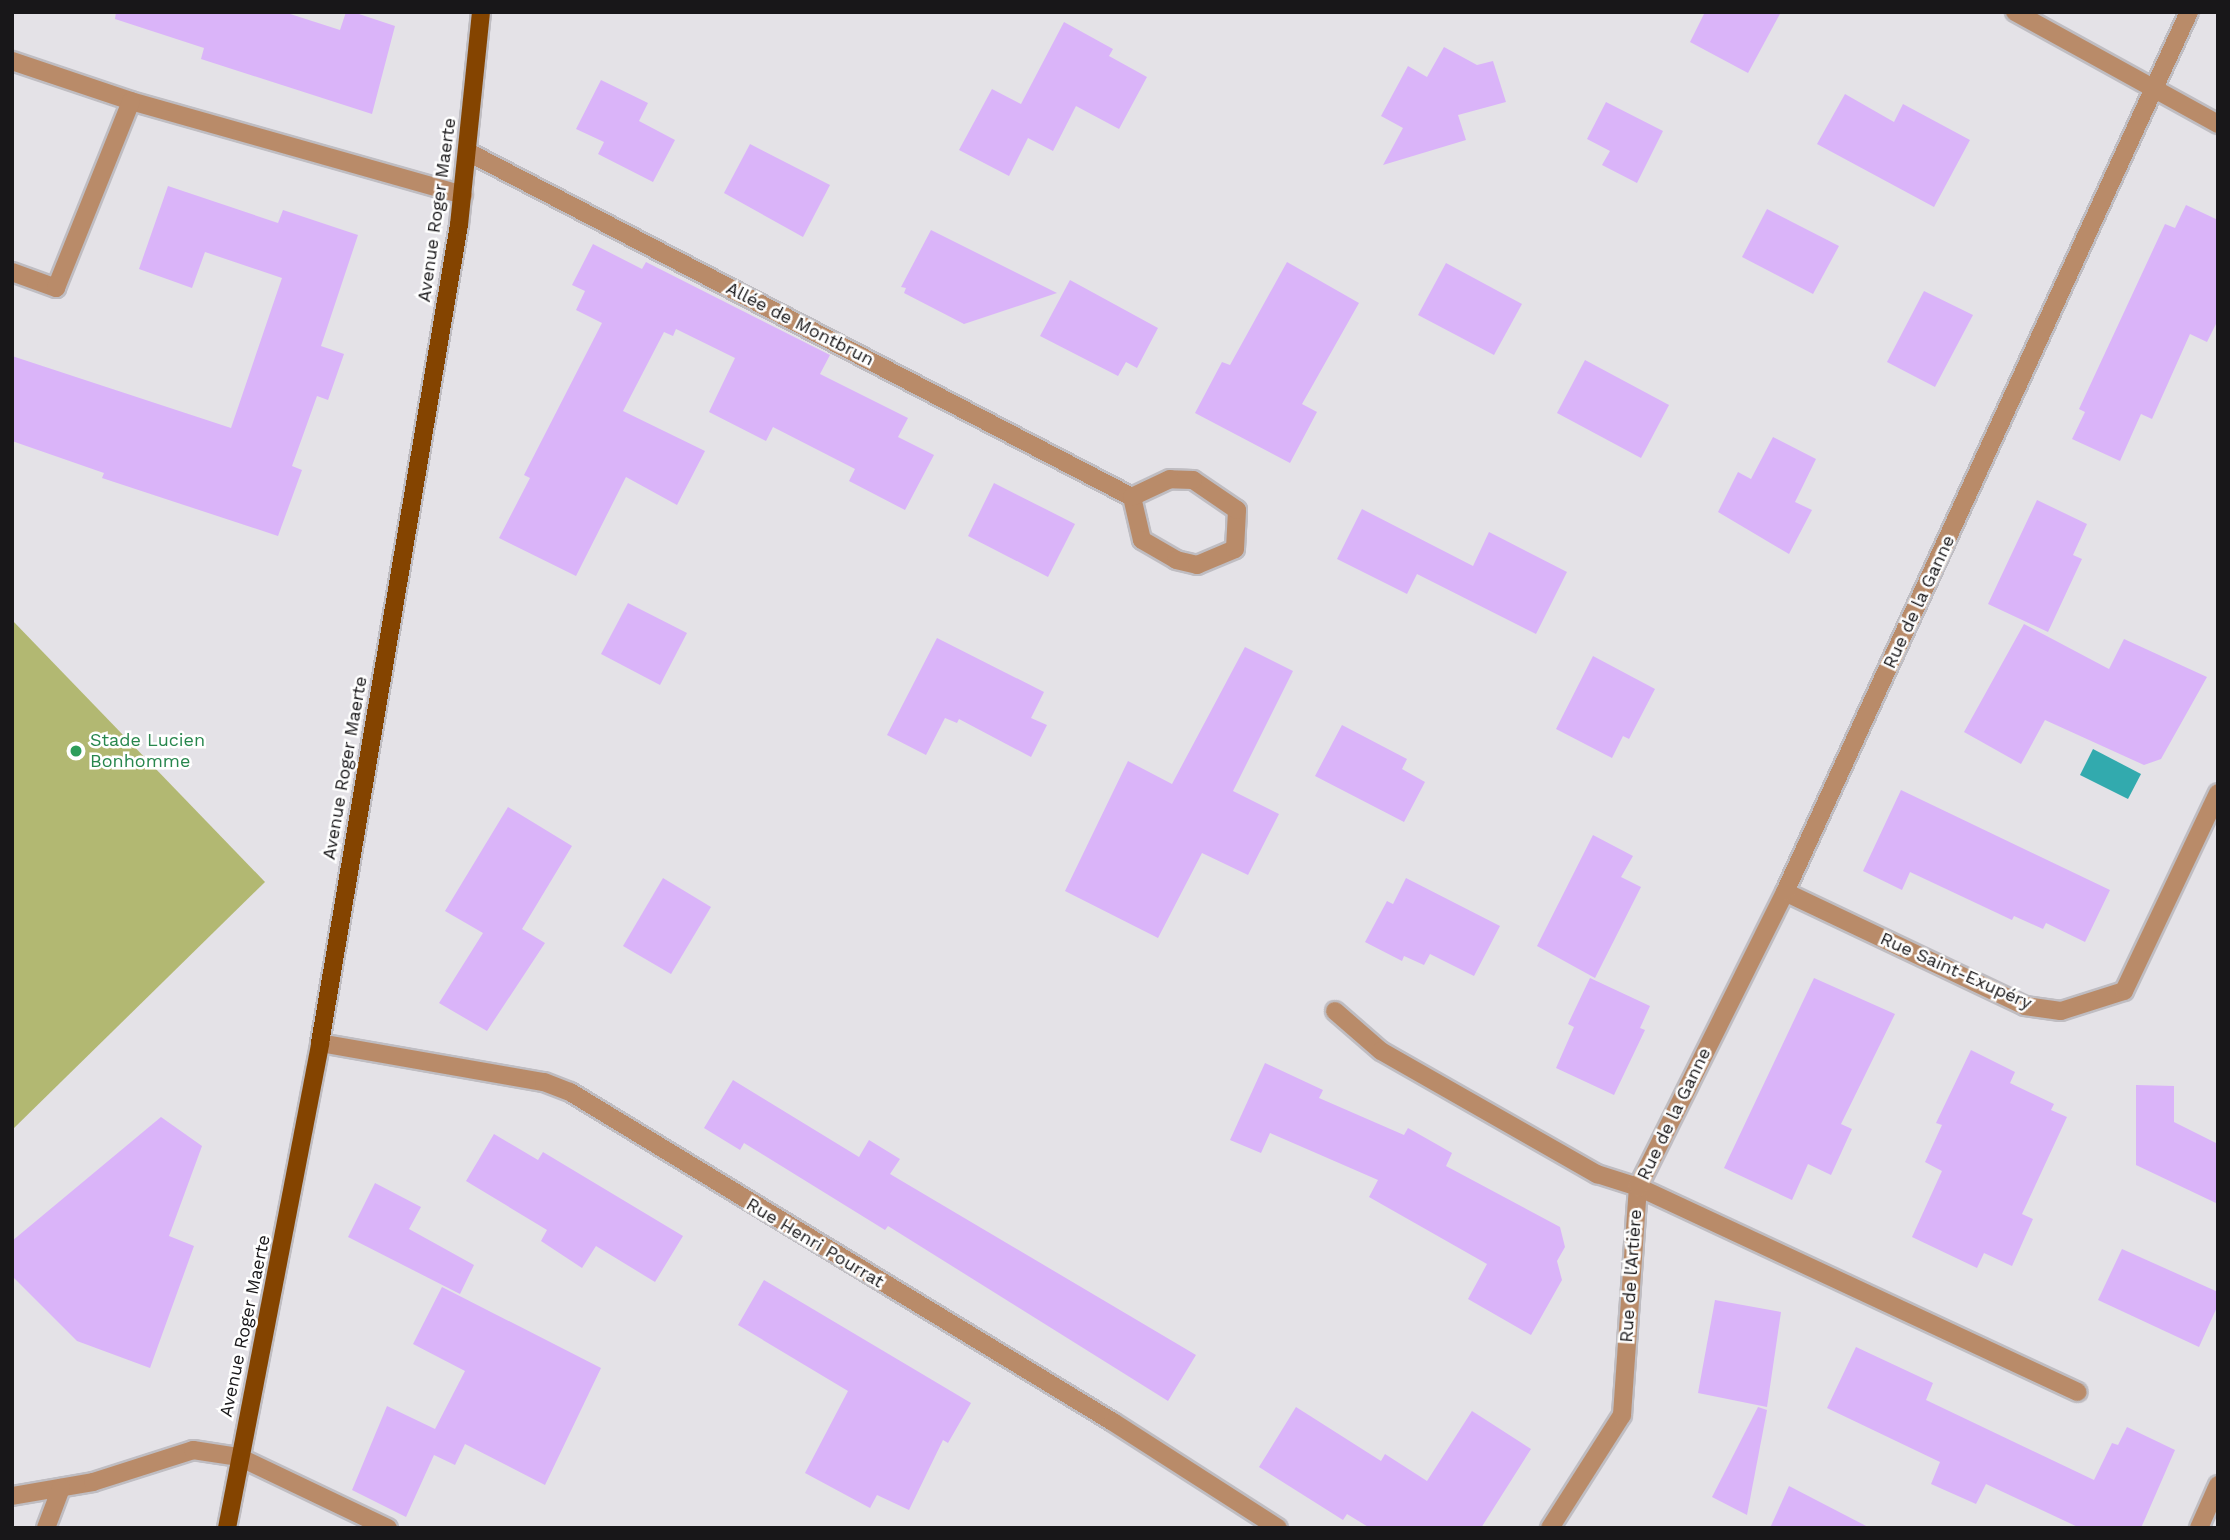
<!DOCTYPE html>
<html>
<head>
<meta charset="utf-8">
<style>
	body { margin:0 }
	#map { position:relative; width:2230px; height:1540px; overflow:hidden; background:#e4e2e7; font-family:"Work Sans",sans-serif }
	div>[style] { position:absolute }
	.green>* { inset:0; background:#b2b872 }
	.water>* { inset:0; background:#32aaae }
	.building>* { inset:0; background:#dab4f9 }
	.roads { filter:drop-shadow(2px 0 #bfbdc2) drop-shadow(-2px 0 #bfbdc2) drop-shadow(0 2px #bfbdc2) drop-shadow(0 -2px #bfbdc2) }
	.minor>* { height:18px; margin:-9px; padding:0 9px; transform-origin:9px; border-radius:9px; background:#b98b69 }
	.major>* { height:18px; margin:-9px; padding:0 9px; transform-origin:9px; border-radius:9px; background:#844400 }
	.dots>* { width:19px; height:19px; translate:-50% -50%; box-sizing:border-box; border:4px solid #fff; border-radius:50% }
	span { translate:-50% -50%; white-space:nowrap; text-align:center; line-height:1.15; -webkit-text-stroke:5px #fff; paint-order:stroke }
	.street-label { font-size:18px; color:#181719 }
	.leisure-label { font-size:18px; color:#27864d }
	.left { translate:0 -50%; text-align:left }
	.frame { position:absolute; inset:0; border:14px solid #181719; pointer-events:none }
</style>
</head>
<body>
<div id="map">
	<div class="green">
		<i style="clip-path:polygon(12px 620px,265px 882px,12px 1130px)"></i>
	</div>
	<div class="water">
		<i style="clip-path:polygon(2093px 749px,2141px 774px,2128px 799px,2080px 775px)"></i>
	</div>
	<div class="building">
		<i style="clip-path:polygon(116px 12px,284px 12px,340px 30px,346px 12px,353px 12px,395px 26px,372px 114px,201px 59px,204px 48px,115px 19px)"></i>
		<i style="clip-path:polygon(1705px 12px,1781px 12px,1748px 73px,1690px 42px)"></i>
		<i style="clip-path:polygon(1064px 22px,1113px 49px,1109px 56px,1147px 77px,1119px 129px,1076px 106px,1053px 151px,1028px 138px,1009px 176px,959px 150px,992px 89px,1021px 104px)"></i>
		<i style="clip-path:polygon(1444px 47px,1477px 65px,1493px 61px,1506px 102px,1458px 115px,1466px 140px,1383px 165px,1403px 128px,1381px 116px,1408px 66px,1427px 77px)"></i>
		<i style="clip-path:polygon(601px 80px,648px 103px,639px 121px,675px 140px,653px 182px,598px 154px,604px 142px,576px 129px)"></i>
		<i style="clip-path:polygon(1845px 94px,1894px 122px,1903px 104px,1970px 140px,1934px 207px,1817px 144px)"></i>
		<i style="clip-path:polygon(1606px 102px,1663px 131px,1637px 183px,1602px 165px,1610px 151px,1587px 139px)"></i>
		<i style="clip-path:polygon(750px 144px,830px 185px,803px 237px,724px 193px)"></i>
		<i style="clip-path:polygon(168px 186px,278px 223px,283px 210px,358px 235px,321px 346px,344px 354px,328px 400px,317px 396px,292px 466px,302px 470px,278px 536px,102px 478px,104px 473px,12px 441px,12px 356px,231px 428px,282px 278px,205px 252px,192px 288px,139px 269px)"></i>
		<i style="clip-path:polygon(2186px 205px,2218px 220px,2218px 320px,2207px 342px,2190px 334px,2152px 419px,2141px 414px,2120px 461px,2072px 439px,2085px 412px,2079px 409px,2165px 224px,2175px 228px)"></i>
		<i style="clip-path:polygon(1767px 209px,1839px 246px,1813px 294px,1742px 257px)"></i>
		<i style="clip-path:polygon(931px 230px,1057px 293px,964px 324px,904px 293px,906px 288px,901px 287px)"></i>
		<i style="clip-path:polygon(593px 244px,642px 269px,646px 262px,830px 355px,820px 374px,908px 418px,898px 437px,934px 455px,905px 510px,849px 481px,855px 469px,773px 427px,766px 441px,709px 412px,735px 358px,676px 329px,673px 336px,664px 332px,623px 411px,705px 451px,677px 505px,626px 477px,576px 576px,499px 538px,530px 478px,524px 475px,602px 323px,576px 310px,585px 291px,572px 285px)"></i>
		<i style="clip-path:polygon(1287px 262px,1359px 303px,1302px 404px,1317px 412px,1290px 463px,1195px 413px,1222px 362px,1230px 365px)"></i>
		<i style="clip-path:polygon(1446px 263px,1522px 304px,1494px 355px,1418px 315px)"></i>
		<i style="clip-path:polygon(1070px 280px,1158px 328px,1137px 368px,1126px 362px,1118px 376px,1040px 336px)"></i>
		<i style="clip-path:polygon(1924px 291px,1973px 315px,1935px 387px,1887px 362px)"></i>
		<i style="clip-path:polygon(1585px 360px,1669px 405px,1641px 458px,1557px 413px)"></i>
		<i style="clip-path:polygon(1773px 437px,1816px 459px,1795px 502px,1812px 510px,1789px 554px,1718px 512px,1738px 472px,1751px 479px)"></i>
		<i style="clip-path:polygon(994px 483px,1075px 524px,1048px 577px,968px 536px)"></i>
		<i style="clip-path:polygon(2037px 500px,2087px 524px,2073px 555px,2082px 559px,2048px 632px,1988px 604px)"></i>
		<i style="clip-path:polygon(1362px 509px,1473px 566px,1489px 532px,1567px 572px,1536px 634px,1417px 574px,1407px 594px,1337px 559px)"></i>
		<i style="clip-path:polygon(628px 603px,687px 633px,660px 685px,601px 654px)"></i>
		<i style="clip-path:polygon(2024px 624px,2109px 669px,2124px 639px,2207px 677px,2161px 759px,2144px 765px,2045px 720px,2021px 764px,1964px 732px)"></i>
		<i style="clip-path:polygon(937px 638px,1044px 692px,1031px 718px,1047px 725px,1031px 757px,959px 719px,957px 723px,945px 718px,926px 755px,887px 735px)"></i>
		<i style="clip-path:polygon(1245px 647px,1293px 671px,1233px 791px,1279px 814px,1248px 875px,1202px 853px,1158px 938px,1065px 891px,1128px 761px,1172px 784px)"></i>
		<i style="clip-path:polygon(1593px 656px,1655px 689px,1629px 739px,1623px 736px,1612px 758px,1556px 729px)"></i>
		<i style="clip-path:polygon(1342px 725px,1407px 759px,1402px 769px,1425px 782px,1404px 822px,1315px 776px)"></i>
		<i style="clip-path:polygon(1901px 790px,2110px 890px,2085px 942px,2046px 923px,2043px 929px,2014px 916px,2012px 920px,1910px 872px,1902px 890px,1863px 871px)"></i>
		<i style="clip-path:polygon(508px 807px,572px 846px,522px 929px,545px 943px,487px 1031px,439px 1003px,483px 933px,445px 911px)"></i>
		<i style="clip-path:polygon(1593px 835px,1633px 856px,1621px 877px,1641px 887px,1595px 978px,1537px 946px)"></i>
		<i style="clip-path:polygon(663px 878px,711px 907px,671px 974px,623px 946px)"></i>
		<i style="clip-path:polygon(1406px 878px,1500px 926px,1474px 976px,1430px 954px,1424px 965px,1404px 956px,1402px 961px,1365px 942px,1387px 901px,1393px 904px)"></i>
		<i style="clip-path:polygon(1590px 978px,1650px 1006px,1640px 1028px,1645px 1030px,1614px 1095px,1556px 1068px,1574px 1027px,1568px 1024px)"></i>
		<i style="clip-path:polygon(1814px 978px,1895px 1014px,1841px 1124px,1852px 1129px,1831px 1175px,1808px 1164px,1792px 1200px,1724px 1168px)"></i>
		<i style="clip-path:polygon(1971px 1050px,2015px 1072px,2010px 1083px,2054px 1104px,2051px 1110px,2067px 1117px,2022px 1214px,2033px 1219px,2012px 1266px,1984px 1253px,1977px 1268px,1912px 1237px,1942px 1171px,1925px 1162px,1942px 1125px,1936px 1123px)"></i>
		<i style="clip-path:polygon(1265px 1063px,1323px 1090px,1319px 1098px,1404px 1135px,1408px 1128px,1452px 1153px,1446px 1166px,1560px 1227px,1565px 1247px,1557px 1261px,1562px 1280px,1531px 1335px,1468px 1299px,1487px 1264px,1369px 1197px,1378px 1180px,1270px 1133px,1261px 1153px,1230px 1140px)"></i>
		<i style="clip-path:polygon(733px 1080px,859px 1157px,869px 1140px,900px 1159px,890px 1174px,1196px 1355px,1168px 1401px,888px 1226px,885px 1230px,744px 1143px,740px 1150px,704px 1128px)"></i>
		<i style="clip-path:polygon(2136px 1085px,2174px 1086px,2174px 1122px,2218px 1144px,2218px 1204px,2136px 1165px)"></i>
		<i style="clip-path:polygon(161px 1117px,202px 1146px,169px 1236px,194px 1246px,150px 1368px,77px 1341px,12px 1276px,12px 1241px)"></i>
		<i style="clip-path:polygon(494px 1134px,538px 1160px,543px 1152px,683px 1236px,655px 1282px,596px 1246px,582px 1268px,541px 1241px,547px 1230px,466px 1181px)"></i>
		<i style="clip-path:polygon(375px 1183px,421px 1207px,409px 1229px,474px 1265px,460px 1294px,348px 1237px)"></i>
		<i style="clip-path:polygon(2122px 1249px,2218px 1292px,2218px 1305px,2199px 1347px,2098px 1300px)"></i>
		<i style="clip-path:polygon(764px 1280px,971px 1403px,948px 1443px,943px 1440px,909px 1510px,877px 1495px,870px 1508px,805px 1473px,848px 1391px,738px 1325px)"></i>
		<i style="clip-path:polygon(442px 1287px,601px 1368px,545px 1485px,465px 1444px,455px 1465px,434px 1455px,406px 1517px,352px 1490px,387px 1406px,435px 1429px,465px 1371px,413px 1344px)"></i>
		<i style="clip-path:polygon(1715px 1300px,1781px 1312px,1767px 1407px,1698px 1393px)"></i>
		<i style="clip-path:polygon(1856px 1347px,1933px 1383px,1926px 1400px,2094px 1480px,2112px 1443px,2118px 1445px,2127px 1427px,2175px 1450px,2141px 1528px,2080px 1528px,1986px 1484px,1976px 1504px,1931px 1484px,1940px 1462px,1827px 1408px)"></i>
		<i style="clip-path:polygon(1296px 1407px,1381px 1461px,1385px 1454px,1427px 1481px,1472px 1411px,1531px 1449px,1481px 1528px,1370px 1528px,1347px 1514px,1343px 1520px,1259px 1467px)"></i>
		<i style="clip-path:polygon(1758px 1407px,1767px 1410px,1747px 1515px,1712px 1497px)"></i>
		<i style="clip-path:polygon(1789px 1486px,1870px 1528px,1770px 1528px)"></i>
	</div>
	<div class="roads">
		<div class="minor">
			<i style="left:2015px;top:12px;width:232px;rotate:28.9deg"></i>
			<i style="left:12px;top:61px;width:126px;rotate:18.6deg"></i>
			<i style="left:131px;top:101px;width:345px;rotate:15.8deg"></i>
			<i style="left:468px;top:152px;width:748px;rotate:27.46deg"></i>
			<i style="left:1132px;top:497px;width:44px;rotate:76.9deg"></i>
			<i style="left:1142px;top:540px;width:39px;rotate:30deg"></i>
			<i style="left:1176px;top:560px;width:22px;rotate:13deg"></i>
			<i style="left:1197px;top:565px;width:41px;rotate:-22.8deg"></i>
			<i style="left:1235px;top:549px;width:39px;rotate:-87deg"></i>
			<i style="left:1237px;top:510px;width:53px;rotate:-145.7deg"></i>
			<i style="left:1193px;top:480px;width:23px;rotate:-178deg"></i>
			<i style="left:1170px;top:479px;width:42px;rotate:154.7deg"></i>
			<i style="left:12px;top:272px;width:47px;rotate:20deg"></i>
			<i style="left:56px;top:288px;width:201px;rotate:-68.1deg"></i>
			<i style="left:1785px;top:892px;width:266px;rotate:25.4deg"></i>
			<i style="left:2025px;top:1006px;width:36px;rotate:8deg"></i>
			<i style="left:2061px;top:1011px;width:66px;rotate:-17.6deg"></i>
			<i style="left:2124px;top:991px;width:219px;rotate:-64.6deg"></i>
			<i style="left:1335px;top:1011px;width:61px;rotate:41deg"></i>
			<i style="left:1381px;top:1051px;width:249px;rotate:29.7deg"></i>
			<i style="left:1597px;top:1174px;width:43px;rotate:17.6deg"></i>
			<i style="left:1638px;top:1187px;width:485px;rotate:25deg"></i>
			<i style="left:320px;top:1043px;width:227px;rotate:9.9deg"></i>
			<i style="left:544px;top:1082px;width:28px;rotate:21deg"></i>
			<i style="left:570px;top:1092px;width:635px;rotate:31.29deg"></i>
			<i style="left:1113px;top:1422px;width:196px;rotate:32.7deg"></i>
			<i style="left:12px;top:1496px;width:82px;rotate:-9.8deg"></i>
			<i style="left:93px;top:1482px;width:105px;rotate:-17.7deg"></i>
			<i style="left:193px;top:1450px;width:47px;rotate:8.7deg"></i>
			<i style="left:239px;top:1457px;width:165px;rotate:25.5deg"></i>
			<i style="left:46px;top:1528px;width:43px;rotate:-69.4deg"></i>
			<i style="left:1550px;top:1528px;width:134px;rotate:-57.5deg"></i>
			<i style="left:1622px;top:1415px;width:229px;rotate:-86deg"></i>
			<i style="left:1638px;top:1187px;width:330px;rotate:-63.5deg"></i>
			<i style="left:1785px;top:892px;width:968px;rotate:-65.34deg"></i>
			<i style="left:2199px;top:1528px;width:47px;rotate:-66.2deg"></i>
		</div>
		<div class="major">
			<i style="left:227px;top:1528px;width:494px;rotate:-79.1deg"></i>
			<i style="left:320px;top:1043px;width:830px;rotate:-80.36deg"></i>
			<i style="left:459px;top:225px;width:214px;rotate:-84.1deg"></i>
		</div>
	</div>
	<div class="dots">
		<i style="left:76px;top:751px;background:#2e9e5b"></i>
	</div>
	<div class="street-label">
		<span style="left:437px;top:210px;rotate:-82deg">Avenue Roger Maerte</span>
		<span style="left:800px;top:324px;rotate:27deg">Allée de Montbrun</span>
		<span style="left:1919px;top:602px;rotate:-65deg">Rue de la Ganne</span>
		<span style="left:345px;top:768px;rotate:-80deg">Avenue Roger Maerte</span>
		<span style="left:1956px;top:971px;rotate:24deg">Rue Saint-Exupéry</span>
		<span style="left:1674px;top:1114px;rotate:-64deg">Rue de la Ganne</span>
		<span style="left:815px;top:1243px;rotate:31deg">Rue Henri Pourrat</span>
		<span style="left:1631px;top:1276px;rotate:-86deg">Rue de l'Artière</span>
		<span style="left:245px;top:1326px;rotate:-78deg">Avenue Roger Maerte</span>
	</div>
	<div class="leisure-label">
		<span class="left" style="left:90px;top:751px">Stade Lucien<br>Bonhomme</span>
	</div>
	<div class="frame"></div>
</div>
</body>
</html>
